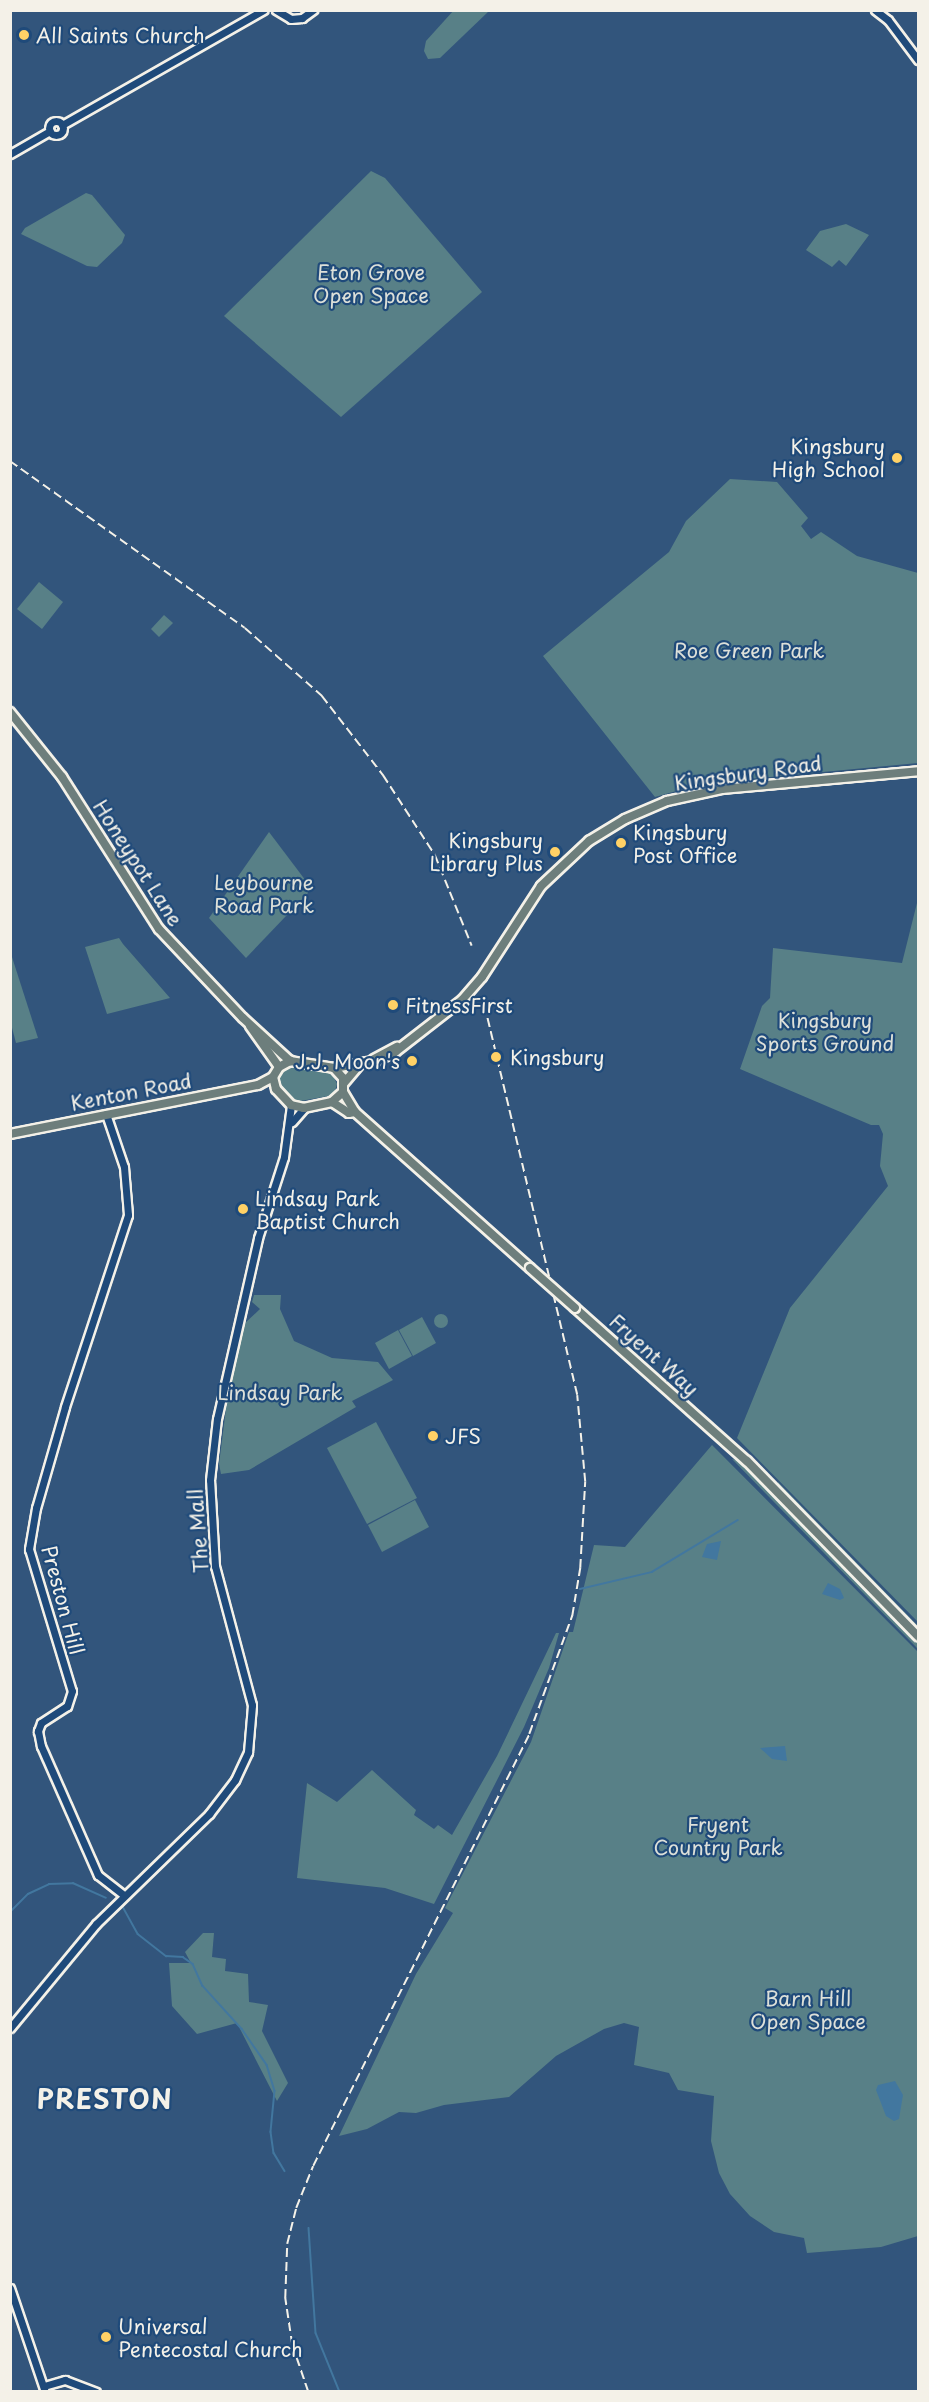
<!DOCTYPE html>
<html>
<head>
<meta charset="utf-8">
<style>
	body { margin:0 }
	#map { position:relative; width:929px; height:2402px; overflow:hidden; background:#32557c; font-family:"Playpen Sans",sans-serif }
	div>[style] { position:absolute }
	.green>* { inset:0; background:#588087 }
	.round { border-radius:50% }
	.water>* { inset:0; background:#42779f }
	.stream>* { height:1.5px; margin:-0.75px; padding:0 0.75px; transform-origin:0.75px; border-radius:0.75px; background:#42779f }
	.roads { filter:drop-shadow(2px 0 #f4f1e8) drop-shadow(-2px 0 #f4f1e8) drop-shadow(0 2px #f4f1e8) drop-shadow(0 -2px #f4f1e8) }
	.secondary>* { height:7px; margin:-3.5px; padding:0 3.5px; transform-origin:3.5px; border-radius:3.5px; background:#1f4a7a }
	.secondary>.ring { margin:-3.5px; padding:0; box-sizing:content-box; background:none; border:7px solid #1f4a7a; border-radius:50% }
	.primary>* { height:8px; margin:-4px; padding:0 4px; transform-origin:4px; border-radius:4px; background:#6d7e7c }
	.rail>* { height:1.5px; margin-top:-0.75px; transform-origin:0; background:repeating-linear-gradient(90deg,#f4f1e8 0 9px,transparent 0 13.5px) }
	.bridges { filter:drop-shadow(2px 0 #f4f1e8) drop-shadow(-2px 0 #f4f1e8) drop-shadow(0 2px #f4f1e8) drop-shadow(0 -2px #f4f1e8) }
	.primary-bridge>* { height:8px; margin:-4px; padding:0 4px; transform-origin:4px; border-radius:4px; background:#6d7e7c }
	.dots>* { width:16px; height:16px; translate:-50% -50%; box-sizing:border-box; border:3px solid #1f4a7a; border-radius:50% }
	span { translate:-50% -50%; white-space:nowrap; text-align:center; line-height:1.15; -webkit-text-stroke:4.5px #1f4a7a; paint-order:stroke }
	.poi-label { font-size:20px; color:#f4f1e8 }
	.left { translate:0 -50%; text-align:left }
	.right { translate:-100% -50%; text-align:right }
	.park-label { font-size:20px; color:#dde0d9 }
	.street-label { font-size:20px; color:#f4f1e8 }
	.district-label { font-size:26px; color:#f4f1e8; font-weight:700; letter-spacing:1.5px }
	.frame { position:absolute; inset:0; border:12px solid #f4f1e8; pointer-events:none }
</style>
</head>
<body>
<div id="map">
	<div class="green">
		<i style="clip-path:polygon(454px 10px,489px 11px,440px 58px,428px 59px,424px 51px,426px 41px)"></i>
		<i style="clip-path:polygon(371px 171px,385px 178px,482px 292px,341px 417px,224px 316px)"></i>
		<i style="clip-path:polygon(86px 193px,92px 195px,125px 235px,122px 243px,97px 267px,87px 266px,21px 234px,25px 228px)"></i>
		<i style="clip-path:polygon(846px 224px,869px 235px,846px 266px,839px 260px,832px 267px,806px 250px,820px 231px)"></i>
		<i style="clip-path:polygon(730px 479px,777px 482px,808px 518px,801px 526px,811px 539px,821px 532px,857px 556px,918px 573px,918px 763px,705px 783px,655px 797px,543px 656px,669px 552px,686px 521px)"></i>
		<i style="clip-path:polygon(39px 582px,63px 602px,42px 629px,17px 609px)"></i>
		<i style="clip-path:polygon(164px 615px,173px 623px,159px 637px,151px 629px)"></i>
		<i style="clip-path:polygon(269px 832px,309px 885px,308px 893px,246px 958px,209px 918px)"></i>
		<i style="clip-path:polygon(918px 899px,918px 1622px,737px 1438px,790px 1308px,888px 1186px,880px 1166px,883px 1134px,879px 1125px,871px 1125px,740px 1069px,762px 1006px,770px 998px,773px 948px,902px 963px)"></i>
		<i style="clip-path:polygon(119px 938px,123px 944px,170px 998px,107px 1014px,85px 947px)"></i>
		<i style="clip-path:polygon(11px 954px,38px 1038px,16px 1043px,11px 1024px)"></i>
		<i style="clip-path:polygon(293px 1065px,332px 1073px,337px 1084px,334px 1095px,295px 1102px,278px 1082px,283px 1070px)"></i>
		<i style="clip-path:polygon(254px 1295px,281px 1295px,280px 1309px,294px 1341px,332px 1358px,378px 1362px,393px 1380px,352px 1401px,356px 1407px,249px 1470px,221px 1474px,219px 1464px,229px 1385px,244px 1324px,260px 1309px,252px 1302px)"></i>
		<i class="round" style="left:434px;top:1314px;width:14px;height:14px"></i>
		<i style="clip-path:polygon(422px 1317px,436px 1343px,413px 1356px,399px 1330px)"></i>
		<i style="clip-path:polygon(398px 1330px,412px 1356px,389px 1369px,375px 1343px)"></i>
		<i style="clip-path:polygon(376px 1422px,417px 1498px,367px 1524px,327px 1448px)"></i>
		<i style="clip-path:polygon(712px 1445px,918px 1652px,918px 2236px,881px 2247px,807px 2253px,804px 2238px,774px 2232px,750px 2216px,730px 2194px,719px 2173px,711px 2141px,714px 2096px,678px 2090px,669px 2073px,634px 2065px,639px 2027px,624px 2023px,604px 2029px,556px 2056px,509px 2097px,444px 2105px,416px 2113px,399px 2112px,367px 2129px,339px 2136px,416px 1974px,453px 1913px,445px 1908px,531px 1742px,569px 1632px,573px 1632px,594px 1545px,625px 1547px)"></i>
		<i style="clip-path:polygon(732px 1459px,740px 1461px,779px 1499px,918px 1642px,918px 1649px)"></i>
		<i style="clip-path:polygon(778px 1482px,918px 1626px,918px 1631px,778px 1487px)"></i>
		<i style="clip-path:polygon(415px 1500px,429px 1527px,382px 1552px,368px 1525px)"></i>
		<i style="clip-path:polygon(556px 1633px,559px 1633px,549px 1668px,524px 1727px,434px 1904px,385px 1888px,297px 1878px,307px 1783px,337px 1802px,372px 1770px,416px 1810px,414px 1815px,434px 1829px,438px 1825px,452px 1835px,497px 1756px)"></i>
		<i style="clip-path:polygon(203px 1933px,214px 1933px,212px 1957px,226px 1959px,225px 1971px,248px 1974px,249px 2002px,268px 2005px,262px 2031px,288px 2083px,277px 2101px,237px 2023px,197px 2034px,172px 2006px,169px 1963px,191px 1963px,185px 1952px)"></i>
	</div>
	<div class="water">
		<i style="clip-path:polygon(721px 1541px,717px 1560px,702px 1557px,707px 1544px)"></i>
		<i style="clip-path:polygon(828px 1583px,840px 1589px,844px 1598px,840px 1600px,822px 1594px)"></i>
		<i style="clip-path:polygon(785px 1746px,787px 1761px,772px 1759px,760px 1748px)"></i>
		<i style="clip-path:polygon(895px 2081px,903px 2095px,899px 2119px,894px 2121px,886px 2116px,876px 2090px,878px 2085px)"></i>
	</div>
	<div class="stream">
		<i style="left:580px;top:1589px;width:74px;rotate:-13.3deg"></i>
		<i style="left:652px;top:1572px;width:100px;rotate:-31.2deg"></i>
		<i style="left:122px;top:1905px;width:33px;rotate:61deg"></i>
		<i style="left:138px;top:1934px;width:36px;rotate:38deg"></i>
		<i style="left:166px;top:1956px;width:17px;rotate:3deg"></i>
		<i style="left:183px;top:1957px;width:12px;rotate:35deg"></i>
		<i style="left:193px;top:1964px;width:24px;rotate:66deg"></i>
		<i style="left:203px;top:1986px;width:58px;rotate:47.8deg"></i>
		<i style="left:242px;top:2029px;width:44px;rotate:55.2deg"></i>
		<i style="left:267px;top:2065px;width:27px;rotate:73deg"></i>
		<i style="left:275px;top:2091px;width:41px;rotate:95.6deg"></i>
		<i style="left:271px;top:2132px;width:21px;rotate:82deg"></i>
		<i style="left:274px;top:2153px;width:21px;rotate:59deg"></i>
		<i style="left:10px;top:1912px;width:25px;rotate:-45deg"></i>
		<i style="left:28px;top:1894px;width:23px;rotate:-25deg"></i>
		<i style="left:49px;top:1884px;width:24px;rotate:-2deg"></i>
		<i style="left:73px;top:1883px;width:36px;rotate:24deg"></i>
		<i style="left:309px;top:2228px;width:105px;rotate:86.2deg"></i>
		<i style="left:316px;top:2333px;width:64px;rotate:67.9deg"></i>
	</div>
	<div class="roads">
		<div class="secondary">
			<i style="left:276px;top:10px;width:17px;rotate:31deg"></i>
			<i style="left:291px;top:19px;width:11px;rotate:-5deg"></i>
			<i style="left:302px;top:18px;width:14px;rotate:-36deg"></i>
			<i style="left:875px;top:10px;width:16px;rotate:38deg"></i>
			<i style="left:888px;top:20px;width:50px;rotate:53.1deg"></i>
			<i class="ring" style="left:49px;top:121px;width:7px;height:7px"></i>
			<i style="left:62px;top:125px;width:232px;rotate:-29.7deg"></i>
			<i style="left:10px;top:154px;width:46px;rotate:-29.9deg"></i>
			<i style="left:106px;top:1114px;width:56px;rotate:71.2deg"></i>
			<i style="left:124px;top:1167px;width:48px;rotate:85.2deg"></i>
			<i style="left:128px;top:1215px;width:202px;rotate:108.2deg"></i>
			<i style="left:65px;top:1407px;width:105px;rotate:106deg"></i>
			<i style="left:36px;top:1508px;width:42px;rotate:99.7deg"></i>
			<i style="left:29px;top:1549px;width:148px;rotate:73.2deg"></i>
			<i style="left:72px;top:1691px;width:16px;rotate:108deg"></i>
			<i style="left:67px;top:1706px;width:31px;rotate:147deg"></i>
			<i style="left:41px;top:1723px;width:9px;rotate:111deg"></i>
			<i style="left:38px;top:1731px;width:15px;rotate:79deg"></i>
			<i style="left:41px;top:1746px;width:141px;rotate:66.2deg"></i>
			<i style="left:98px;top:1875px;width:33px;rotate:38deg"></i>
			<i style="left:292px;top:1122px;width:18px;rotate:-49deg"></i>
			<i style="left:10px;top:2028px;width:135px;rotate:-50.4deg"></i>
			<i style="left:96px;top:1924px;width:158px;rotate:-44.2deg"></i>
			<i style="left:209px;top:1814px;width:43px;rotate:-52.6deg"></i>
			<i style="left:235px;top:1780px;width:31px;rotate:-65deg"></i>
			<i style="left:248px;top:1752px;width:47px;rotate:-85.1deg"></i>
			<i style="left:252px;top:1705px;width:144px;rotate:-104.9deg"></i>
			<i style="left:215px;top:1566px;width:86px;rotate:-93.3deg"></i>
			<i style="left:210px;top:1480px;width:61px;rotate:-83.5deg"></i>
			<i style="left:217px;top:1419px;width:186px;rotate:-77.2deg"></i>
			<i style="left:258px;top:1238px;width:85px;rotate:-72.2deg"></i>
			<i style="left:284px;top:1157px;width:52px;rotate:-82.3deg"></i>
			<i style="left:10px;top:2288px;width:110px;rotate:71.4deg"></i>
			<i style="left:44px;top:2386px;width:22px;rotate:-16deg"></i>
			<i style="left:65px;top:2380px;width:33px;rotate:21deg"></i>
		</div>
		<div class="primary">
			<i style="left:10px;top:712px;width:83px;rotate:51.3deg"></i>
			<i style="left:62px;top:777px;width:180px;rotate:57.5deg"></i>
			<i style="left:159px;top:929px;width:122px;rotate:46.7deg"></i>
			<i style="left:243px;top:1018px;width:64px;rotate:42.5deg"></i>
			<i style="left:250px;top:1026px;width:50px;rotate:54.7deg"></i>
			<i style="left:374px;top:1059px;width:26px;rotate:-28deg"></i>
			<i style="left:290px;top:1061px;width:45px;rotate:9deg"></i>
			<i style="left:334px;top:1068px;width:13px;rotate:48deg"></i>
			<i style="left:343px;top:1078px;width:14px;rotate:90deg"></i>
			<i style="left:343px;top:1092px;width:15px;rotate:138deg"></i>
			<i style="left:332px;top:1102px;width:29px;rotate:168deg"></i>
			<i style="left:304px;top:1108px;width:13px;rotate:-167deg"></i>
			<i style="left:291px;top:1105px;width:22px;rotate:-133deg"></i>
			<i style="left:276px;top:1089px;width:12px;rotate:-104deg"></i>
			<i style="left:273px;top:1077px;width:12px;rotate:-59deg"></i>
			<i style="left:279px;top:1067px;width:13px;rotate:-29deg"></i>
			<i style="left:334px;top:1068px;width:45px;rotate:-10.3deg"></i>
			<i style="left:378px;top:1060px;width:19px;rotate:-25deg"></i>
			<i style="left:395px;top:1052px;width:85px;rotate:-37.8deg"></i>
			<i style="left:462px;top:1000px;width:30px;rotate:-49deg"></i>
			<i style="left:482px;top:977px;width:108px;rotate:-57deg"></i>
			<i style="left:541px;top:886px;width:66px;rotate:-43.2deg"></i>
			<i style="left:589px;top:841px;width:42px;rotate:-31.4deg"></i>
			<i style="left:625px;top:819px;width:46px;rotate:-23.2deg"></i>
			<i style="left:667px;top:801px;width:56px;rotate:-12.3deg"></i>
			<i style="left:722px;top:789px;width:197px;rotate:-5.2deg"></i>
			<i style="left:344px;top:1083px;width:25px;rotate:-50deg"></i>
			<i style="left:343px;top:1092px;width:23px;rotate:59deg"></i>
			<i style="left:355px;top:1112px;width:234px;rotate:41.7deg"></i>
			<i style="left:332px;top:1102px;width:20px;rotate:33deg"></i>
			<i style="left:349px;top:1113px;width:6px;rotate:-9deg"></i>
			<i style="left:10px;top:1134px;width:253px;rotate:-11.2deg"></i>
			<i style="left:258px;top:1085px;width:17px;rotate:-28deg"></i>
			<i style="left:575px;top:1308px;width:230px;rotate:41.7deg"></i>
			<i style="left:747px;top:1461px;width:245px;rotate:45.7deg"></i>
		</div>
	</div>
	<div class="rail">
		<i style="left:10px;top:461px;width:288px;rotate:35.4deg"></i>
		<i style="left:245px;top:628px;width:103px;rotate:41.4deg"></i>
		<i style="left:322px;top:696px;width:100px;rotate:52.3deg"></i>
		<i style="left:383px;top:775px;width:95px;rotate:57deg"></i>
		<i style="left:435px;top:855px;width:98px;rotate:67.9deg"></i>
		<i style="left:308px;top:2392px;width:50px;rotate:-108.8deg"></i>
		<i style="left:292px;top:2345px;width:48px;rotate:-98.5deg"></i>
		<i style="left:285px;top:2298px;width:54px;rotate:-87.9deg"></i>
		<i style="left:287px;top:2244px;width:37px;rotate:-76deg"></i>
		<i style="left:296px;top:2208px;width:45px;rotate:-68deg"></i>
		<i style="left:313px;top:2166px;width:483px;rotate:-63.4deg"></i>
		<i style="left:529px;top:1734px;width:126px;rotate:-70deg"></i>
		<i style="left:572px;top:1616px;width:49px;rotate:-80.5deg"></i>
		<i style="left:580px;top:1568px;width:86px;rotate:-86.7deg"></i>
		<i style="left:585px;top:1482px;width:87px;rotate:-95.3deg"></i>
		<i style="left:577px;top:1395px;width:390px;rotate:-103.4deg"></i>
	</div>
	<div class="bridges">
		<div class="primary-bridge">
			<i style="left:530px;top:1268px;width:60px;rotate:41.6deg"></i>
		</div>
	</div>
	<div class="dots">
		<i style="left:24px;top:35px;background:#ffd166"></i>
		<i style="left:897px;top:458px;background:#ffd166"></i>
		<i style="left:621px;top:843px;background:#ffd166"></i>
		<i style="left:555px;top:852px;background:#ffd166"></i>
		<i style="left:393px;top:1005px;background:#ffd166"></i>
		<i style="left:496px;top:1057px;background:#ffd166"></i>
		<i style="left:412px;top:1061px;background:#ffd166"></i>
		<i style="left:243px;top:1209px;background:#ffd166"></i>
		<i style="left:433px;top:1436px;background:#ffd166"></i>
		<i style="left:106px;top:2337px;background:#ffd166"></i>
	</div>
	<div class="poi-label">
		<span class="left" style="left:36px;top:35px">All Saints Church</span>
		<span class="right" style="left:885px;top:458px">Kingsbury<br>High School</span>
		<span class="left" style="left:633px;top:844px">Kingsbury<br>Post Office</span>
		<span class="right" style="left:543px;top:852px">Kingsbury<br>Library Plus</span>
		<span class="left" style="left:405px;top:1005px">FitnessFirst</span>
		<span class="left" style="left:510px;top:1057px">Kingsbury</span>
		<span class="right" style="left:400px;top:1061px">J.J. Moon's</span>
		<span class="left" style="left:255px;top:1210px">Lindsay Park<br>Baptist Church</span>
		<span class="left" style="left:445px;top:1436px">JFS</span>
		<span class="left" style="left:118px;top:2338px">Universal<br>Pentecostal Church</span>
	</div>
	<div class="park-label">
		<span style="left:371px;top:284px">Eton Grove<br>Open Space</span>
		<span style="left:749px;top:650px">Roe Green Park</span>
		<span style="left:264px;top:894px">Leybourne<br>Road Park</span>
		<span style="left:825px;top:1032px">Kingsbury<br>Sports Ground</span>
		<span style="left:280px;top:1392px">Lindsay Park</span>
		<span style="left:718px;top:1836px">Fryent<br>Country Park</span>
		<span style="left:808px;top:2010px">Barn Hill<br>Open Space</span>
	</div>
	<div class="street-label">
		<span style="left:748px;top:773px;rotate:-8deg">Kingsbury Road</span>
		<span style="left:138px;top:863px;rotate:57deg">Honeypot Lane</span>
		<span style="left:131px;top:1092px;rotate:-11deg">Kenton Road</span>
		<span style="left:654px;top:1355px;rotate:42deg">Fryent Way</span>
		<span style="left:198px;top:1531px;rotate:-94deg">The Mall</span>
		<span style="left:63px;top:1600px;rotate:75deg">Preston Hill</span>
	</div>
	<div class="district-label">
		<span style="left:105px;top:2099px">PRESTON</span>
	</div>
	<div class="frame"></div>
</div>
</body>
</html>
